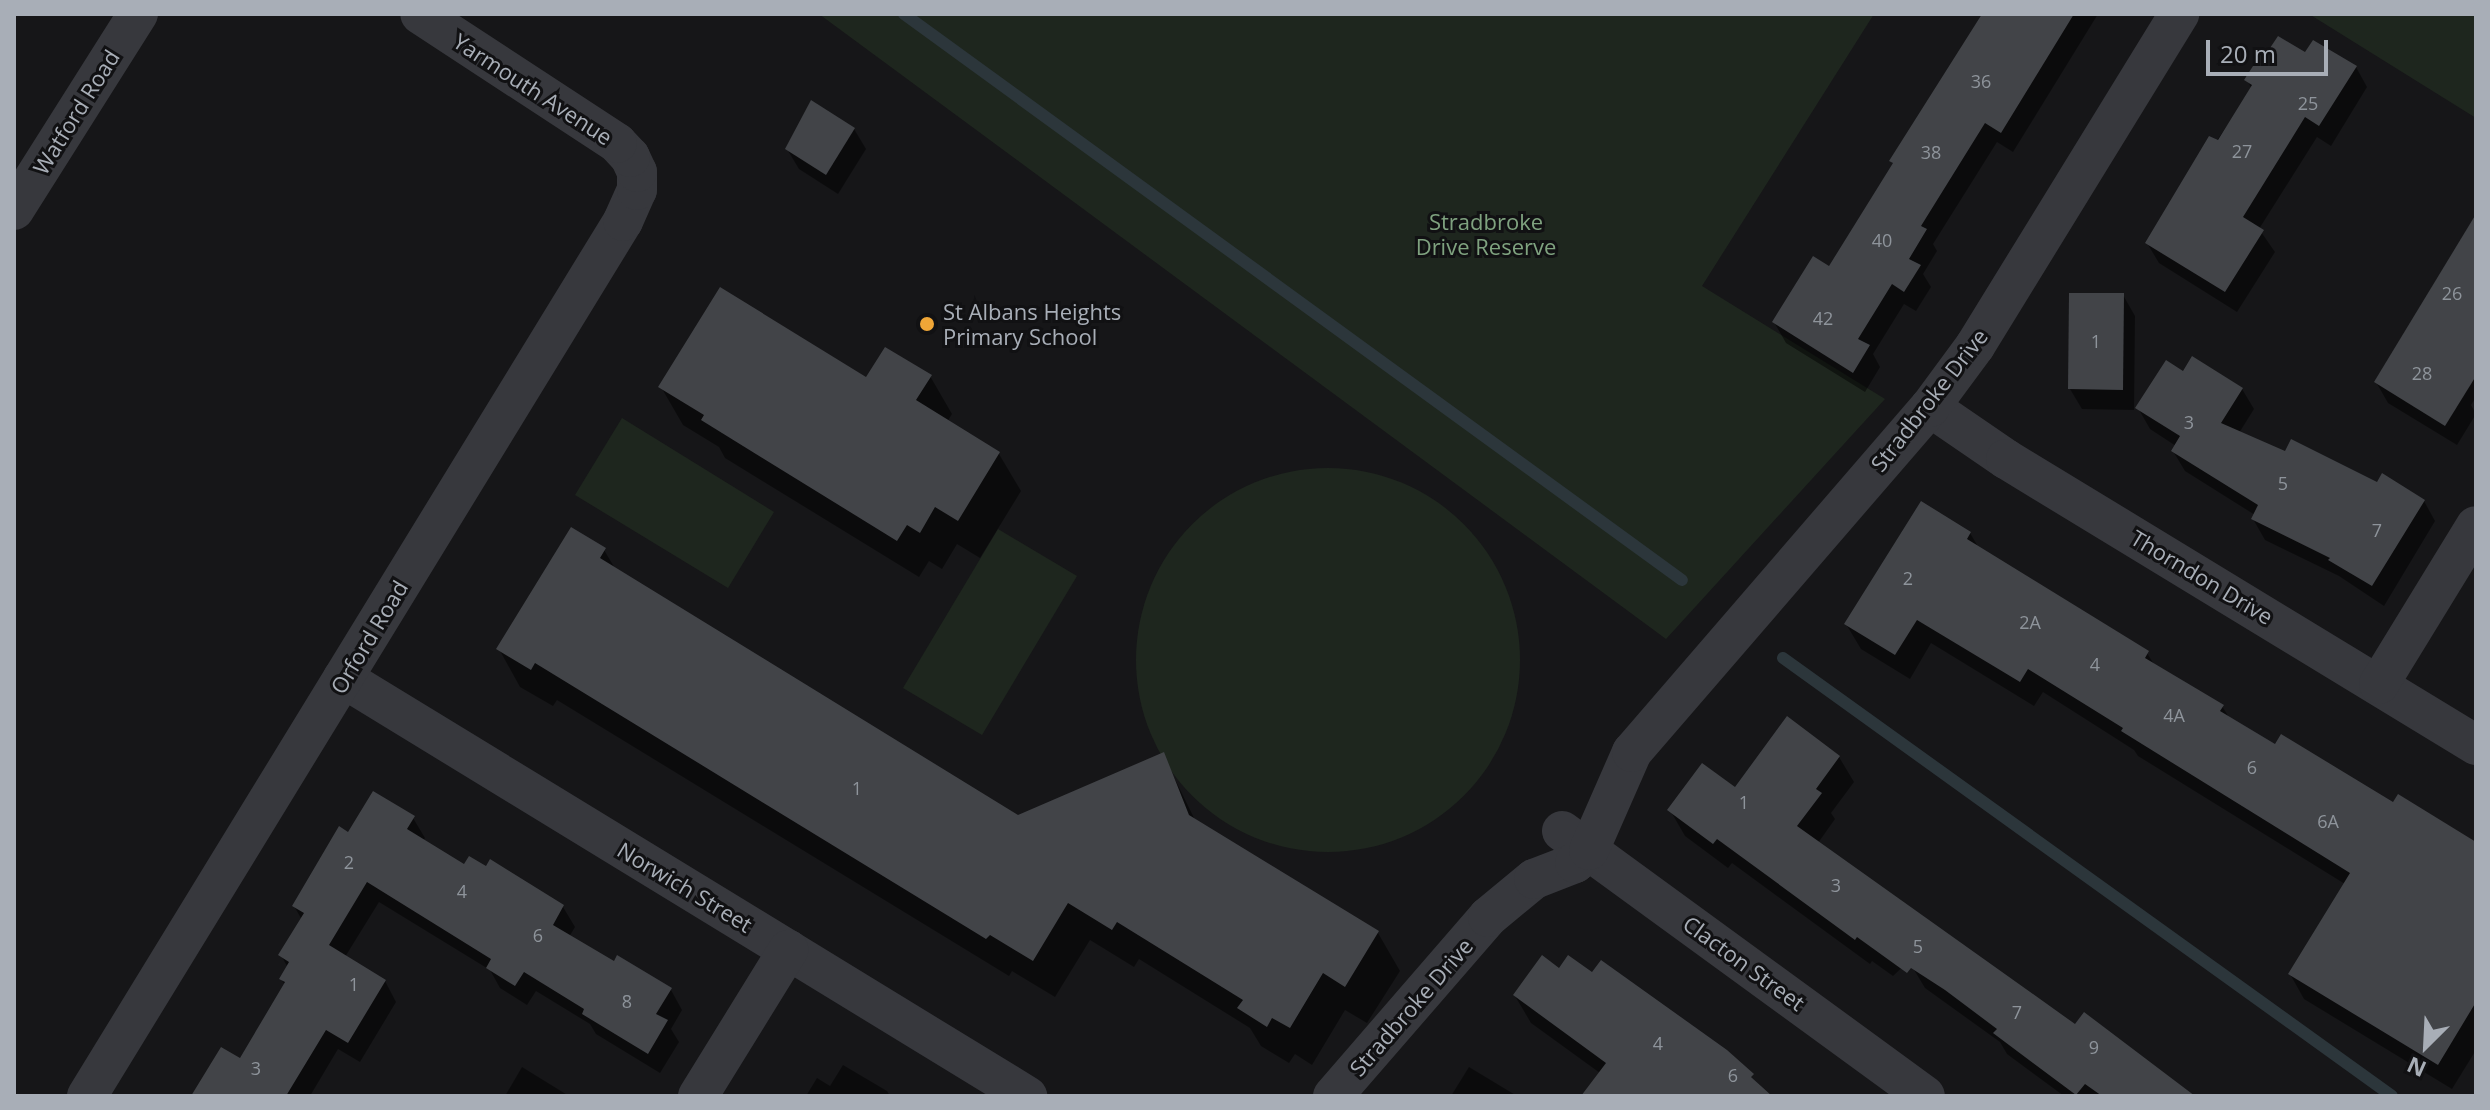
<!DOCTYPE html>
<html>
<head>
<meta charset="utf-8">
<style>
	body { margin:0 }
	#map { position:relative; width:2490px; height:1110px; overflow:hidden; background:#161618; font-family:"Open Sans",sans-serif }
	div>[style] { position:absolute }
	.green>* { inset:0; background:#1e261e }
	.round { border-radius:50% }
	.shadow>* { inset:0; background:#0007 }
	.stream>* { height:12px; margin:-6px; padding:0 6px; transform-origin:6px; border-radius:6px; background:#2c363b }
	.building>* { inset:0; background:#424448 }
	.minor>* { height:40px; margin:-20px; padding:0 20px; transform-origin:20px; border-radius:20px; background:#37383d }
	.dots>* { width:22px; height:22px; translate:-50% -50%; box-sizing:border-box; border:4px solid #111113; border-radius:50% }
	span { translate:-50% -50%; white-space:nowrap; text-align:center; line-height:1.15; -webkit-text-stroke:6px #111113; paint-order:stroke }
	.number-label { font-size:18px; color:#8e949b }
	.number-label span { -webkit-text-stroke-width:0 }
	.street-label { font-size:22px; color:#a8aeb7 }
	.park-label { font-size:22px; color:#7fa27f }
	.poi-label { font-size:22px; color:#a8aeb7 }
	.left { translate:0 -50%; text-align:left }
	.frame { position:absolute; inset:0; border:16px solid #a8aeb7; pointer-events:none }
	.north { position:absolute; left:2386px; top:1006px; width:80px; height:80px; -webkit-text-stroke:6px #111113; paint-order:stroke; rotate:204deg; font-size:22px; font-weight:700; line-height:32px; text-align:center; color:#a8aeb7 }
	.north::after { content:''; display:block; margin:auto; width:28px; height:36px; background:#a8aeb7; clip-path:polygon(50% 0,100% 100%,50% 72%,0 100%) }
	.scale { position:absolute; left:2206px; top:40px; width:122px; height:36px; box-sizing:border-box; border:4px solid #a8aeb7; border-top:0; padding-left:10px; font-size:24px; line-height:28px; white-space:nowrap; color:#a8aeb7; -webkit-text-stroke:6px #111113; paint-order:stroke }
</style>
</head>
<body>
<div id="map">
	<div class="green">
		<i style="clip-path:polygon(819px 14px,1874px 14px,1702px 286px,1885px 399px,1666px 639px)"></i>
		<i style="clip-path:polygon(2309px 14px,2476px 14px,2476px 118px)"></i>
		<i style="clip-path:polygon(622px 418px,774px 512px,728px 588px,575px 495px)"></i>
		<i class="round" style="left:1136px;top:468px;width:384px;height:384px"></i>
		<i style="clip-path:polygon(998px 529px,1077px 576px,982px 735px,903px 688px)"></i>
	</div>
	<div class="shadow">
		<i style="clip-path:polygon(1979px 14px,2098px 14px,2013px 152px,1997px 142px,1933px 244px,1937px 251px,1923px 274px,1931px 287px,1916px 311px,1904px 304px,1873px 354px,1880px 367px,1865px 392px,1786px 343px,1774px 322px,1830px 269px,1894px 165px,1892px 161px,1982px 18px)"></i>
		<i style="clip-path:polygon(2306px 55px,2356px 67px,2367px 87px,2331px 146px,2317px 137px,2259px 229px,2275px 252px,2237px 312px,2159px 263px,2147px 243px,2252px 89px,2247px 80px)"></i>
		<i style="clip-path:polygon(854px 129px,866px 149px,838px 194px,799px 169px,787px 149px)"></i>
		<i style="clip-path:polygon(2476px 218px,2476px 397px,2471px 405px,2476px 414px,2457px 445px,2388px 403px,2376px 382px)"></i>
		<i style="clip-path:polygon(2123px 295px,2135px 316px,2134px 410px,2082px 409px,2070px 389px)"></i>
		<i style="clip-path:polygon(2184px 374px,2242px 389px,2254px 409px,2239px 433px,2286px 454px,2424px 501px,2435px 521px,2384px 606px,2339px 576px,2265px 540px,2253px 519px,2255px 515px,2185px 471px,2173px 451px,2176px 446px,2150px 429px,2138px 408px)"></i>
		<i style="clip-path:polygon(930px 376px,952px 414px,947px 422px,999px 454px,1021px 491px,980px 558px,957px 544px,942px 569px,929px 561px,919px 577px,725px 458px,719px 447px,683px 425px,661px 387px)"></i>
		<i style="clip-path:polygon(1970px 533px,1980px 550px,2147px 653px,2155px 666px,2222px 706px,2230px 719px,2276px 747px,2476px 844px,2476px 1050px,2452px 1089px,2304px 999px,2290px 974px,2345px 884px,2138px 756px,2134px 750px,2043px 692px,2034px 706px,1931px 643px,1910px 679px,1861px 649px,1846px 624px)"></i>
		<i style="clip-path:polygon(604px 550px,616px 570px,1018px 817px,1163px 755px,1196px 822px,1378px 933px,1400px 971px,1367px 1023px,1345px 1010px,1312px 1065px,1295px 1054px,1289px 1063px,1261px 1046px,1250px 1028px,1139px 959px,1134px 967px,1090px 940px,1055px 997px,1012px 971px,1009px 976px,557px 700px,553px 706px,520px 687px,499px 649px)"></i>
		<i style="clip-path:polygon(1839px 757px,1854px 782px,1831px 813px,1835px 819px,1818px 843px,2076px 1026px,2193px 1096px,2064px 1096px,2007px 1054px,2000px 1042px,1925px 988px,1913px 968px,1929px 942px,1893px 976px,1872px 961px,1870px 964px,1732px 863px,1728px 868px,1685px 836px,1670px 810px)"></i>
		<i style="clip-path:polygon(413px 818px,425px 838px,423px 841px,465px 867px,563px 907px,575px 927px,569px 937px,614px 963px,671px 990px,682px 1010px,671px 1029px,679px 1042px,660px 1073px,596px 1034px,590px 1024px,536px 991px,527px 1005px,500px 988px,490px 970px,379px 902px,345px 957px,385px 981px,396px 1002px,360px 1062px,338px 1049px,310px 1096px,194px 1096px,241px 1061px,285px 985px,281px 979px,288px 968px,281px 955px,302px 920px,294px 906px,349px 835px)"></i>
		<i style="clip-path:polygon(1559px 970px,1593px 975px,1725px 1052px,1771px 1096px,1584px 1096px,1600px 1073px,1531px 1023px,1515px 996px)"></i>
		<i style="clip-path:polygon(843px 1065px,887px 1091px,890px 1096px,806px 1096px,817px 1078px,830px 1086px)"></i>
		<i style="clip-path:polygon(522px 1067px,569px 1096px,505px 1096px)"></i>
		<i style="clip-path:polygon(1469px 1067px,1517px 1096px,1451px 1096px)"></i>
	</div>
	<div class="stream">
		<i style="left:904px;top:14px;width:962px;rotate:36.04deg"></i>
		<i style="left:1783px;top:658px;width:750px;rotate:35.72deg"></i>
	</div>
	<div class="building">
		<i style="clip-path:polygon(1982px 14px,2074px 14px,2001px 133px,1985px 123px,1921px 226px,1927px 229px,1909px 259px,1921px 265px,1904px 292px,1892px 284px,1858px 339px,1870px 345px,1853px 373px,1772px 322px,1813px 256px,1829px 266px,1893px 163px,1889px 161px)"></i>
		<i style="clip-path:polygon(2278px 36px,2305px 52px,2313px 40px,2357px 66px,2319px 126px,2305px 117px,2243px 217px,2264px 230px,2225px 292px,2145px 243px,2209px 136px,2218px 140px,2252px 85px,2244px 80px,2264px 49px,2268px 51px)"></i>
		<i style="clip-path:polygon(811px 100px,855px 128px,826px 175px,785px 149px)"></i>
		<i style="clip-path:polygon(2476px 214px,2476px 376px,2445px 426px,2374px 382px)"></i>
		<i style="clip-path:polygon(720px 287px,866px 377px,885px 347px,932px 375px,916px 400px,1000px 452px,958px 521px,935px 507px,920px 533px,907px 525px,897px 541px,701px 420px,704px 415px,658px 387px)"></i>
		<i style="clip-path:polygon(2069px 293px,2124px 293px,2123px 390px,2068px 389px)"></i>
		<i style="clip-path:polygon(2192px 356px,2243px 388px,2221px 423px,2285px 451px,2291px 439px,2377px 482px,2382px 473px,2425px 500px,2372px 586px,2328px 560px,2330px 558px,2251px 519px,2258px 505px,2171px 451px,2180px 436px,2135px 408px,2166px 360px,2183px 371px)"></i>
		<i style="clip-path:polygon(1921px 501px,1971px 532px,1967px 539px,2149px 651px,2145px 658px,2224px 705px,2220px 711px,2275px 744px,2281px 734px,2393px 802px,2398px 794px,2476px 842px,2476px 1002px,2438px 1065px,2288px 974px,2350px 873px,2121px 731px,2123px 728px,2028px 669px,2020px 682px,1917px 620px,1895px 655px,1844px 624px)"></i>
		<i style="clip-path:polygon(571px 527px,606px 548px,600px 558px,1018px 815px,1164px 752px,1189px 815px,1379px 931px,1345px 987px,1323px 973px,1290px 1028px,1272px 1018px,1267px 1027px,1237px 1008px,1243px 1000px,1117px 922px,1112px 930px,1068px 903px,1033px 961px,990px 935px,986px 939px,535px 663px,531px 670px,496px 649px)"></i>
		<i style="clip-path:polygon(1787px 716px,1840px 756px,1816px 789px,1822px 793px,1797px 826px,2075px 1024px,2084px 1012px,2195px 1096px,2102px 1096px,2085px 1084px,2076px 1095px,1993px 1033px,1997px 1029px,1945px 990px,1911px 968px,1907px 973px,1857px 937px,1855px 940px,1717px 839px,1713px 844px,1667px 810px,1702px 763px,1735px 787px)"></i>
		<i style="clip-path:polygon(373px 791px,415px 816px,407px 829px,464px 864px,469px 856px,486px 866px,490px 859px,564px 905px,553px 925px,614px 961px,617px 955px,672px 988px,656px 1014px,668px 1020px,648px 1054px,582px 1014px,584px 1009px,524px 972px,515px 986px,486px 968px,491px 959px,367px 882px,329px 945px,386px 980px,348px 1043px,326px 1030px,286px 1096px,191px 1096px,221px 1047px,240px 1058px,285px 982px,279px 979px,289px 962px,278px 955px,304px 913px,292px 906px,339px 826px,348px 832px)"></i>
		<i style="clip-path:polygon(1542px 955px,1559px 968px,1568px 955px,1592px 972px,1601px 960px,1727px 1050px,1754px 1074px,1751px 1077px,1772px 1096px,1581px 1096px,1606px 1063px,1513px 995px)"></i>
	</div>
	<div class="minor">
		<i style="left:14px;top:210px;width:232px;rotate:-57.7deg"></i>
		<i style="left:1930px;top:407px;width:92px;rotate:34.4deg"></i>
		<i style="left:2006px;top:459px;width:550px;rotate:31.32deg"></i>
		<i style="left:343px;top:678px;width:802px;rotate:31.43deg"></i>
		<i style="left:2379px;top:684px;width:185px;rotate:-58.5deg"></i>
		<i style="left:1562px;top:831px;width:449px;rotate:36.1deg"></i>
		<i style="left:87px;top:1096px;width:1026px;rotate:-58.51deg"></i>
		<i style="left:623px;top:221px;width:34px;rotate:-66deg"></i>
		<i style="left:637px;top:190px;width:18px;rotate:-90deg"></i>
		<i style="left:637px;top:172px;width:17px;rotate:-115deg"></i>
		<i style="left:630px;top:157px;width:19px;rotate:-133deg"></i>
		<i style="left:617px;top:143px;width:235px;rotate:-146.8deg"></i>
		<i style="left:698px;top:1096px;width:172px;rotate:-58.3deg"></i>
		<i style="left:1333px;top:1096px;width:237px;rotate:-49.1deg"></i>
		<i style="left:1488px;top:917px;width:60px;rotate:-39.6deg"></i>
		<i style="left:1534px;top:879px;width:44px;rotate:-21.3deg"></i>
		<i style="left:1575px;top:863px;width:19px;rotate:-43deg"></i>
		<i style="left:1589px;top:850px;width:107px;rotate:-66.3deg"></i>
		<i style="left:1632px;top:752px;width:456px;rotate:-49.2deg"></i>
		<i style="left:1930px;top:407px;width:76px;rotate:-53.6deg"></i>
		<i style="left:1975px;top:346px;width:390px;rotate:-58.4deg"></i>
	</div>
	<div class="dots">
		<i style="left:927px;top:324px;background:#efa637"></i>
	</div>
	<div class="number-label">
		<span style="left:1981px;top:81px">36</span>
		<span style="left:2308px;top:103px">25</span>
		<span style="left:2242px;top:151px">27</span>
		<span style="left:1931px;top:152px">38</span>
		<span style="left:1882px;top:240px">40</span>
		<span style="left:2452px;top:293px">26</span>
		<span style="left:1823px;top:318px">42</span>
		<span style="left:2096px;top:341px">1</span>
		<span style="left:2422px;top:373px">28</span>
		<span style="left:2189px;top:422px">3</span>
		<span style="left:2283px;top:483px">5</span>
		<span style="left:2377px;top:530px">7</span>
		<span style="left:1908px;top:578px">2</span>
		<span style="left:2030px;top:622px">2A</span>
		<span style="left:2095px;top:664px">4</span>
		<span style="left:2174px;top:715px">4A</span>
		<span style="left:2252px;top:767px">6</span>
		<span style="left:857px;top:788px">1</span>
		<span style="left:1744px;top:802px">1</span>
		<span style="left:2328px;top:821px">6A</span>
		<span style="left:349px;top:862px">2</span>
		<span style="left:1836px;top:885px">3</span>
		<span style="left:462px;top:891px">4</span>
		<span style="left:538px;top:935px">6</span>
		<span style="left:1918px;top:946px">5</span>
		<span style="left:354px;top:984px">1</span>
		<span style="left:627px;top:1001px">8</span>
		<span style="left:2017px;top:1012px">7</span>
		<span style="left:1658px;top:1043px">4</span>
		<span style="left:2094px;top:1047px">9</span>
		<span style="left:256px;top:1068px">3</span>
		<span style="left:1733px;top:1075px">6</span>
	</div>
	<div class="street-label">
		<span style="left:533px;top:89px;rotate:33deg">Yarmouth Avenue</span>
		<span style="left:76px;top:112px;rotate:-58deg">Watford Road</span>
		<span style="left:1929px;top:400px;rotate:-52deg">Stradbroke Drive</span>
		<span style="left:2202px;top:577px;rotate:31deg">Thorndon Drive</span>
		<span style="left:369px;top:637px;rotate:-59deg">Orford Road</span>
		<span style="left:685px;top:887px;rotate:31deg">Norwich Street</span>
		<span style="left:1744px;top:963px;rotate:36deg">Clacton Street</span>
		<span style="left:1411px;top:1007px;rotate:-49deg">Stradbroke Drive</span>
	</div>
	<div class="park-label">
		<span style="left:1486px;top:234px">Stradbroke<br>Drive Reserve</span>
	</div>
	<div class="poi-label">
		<span class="left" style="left:943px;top:324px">St Albans Heights<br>Primary School</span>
	</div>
	<div class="frame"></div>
	<div class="north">N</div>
	<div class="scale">20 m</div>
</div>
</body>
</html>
